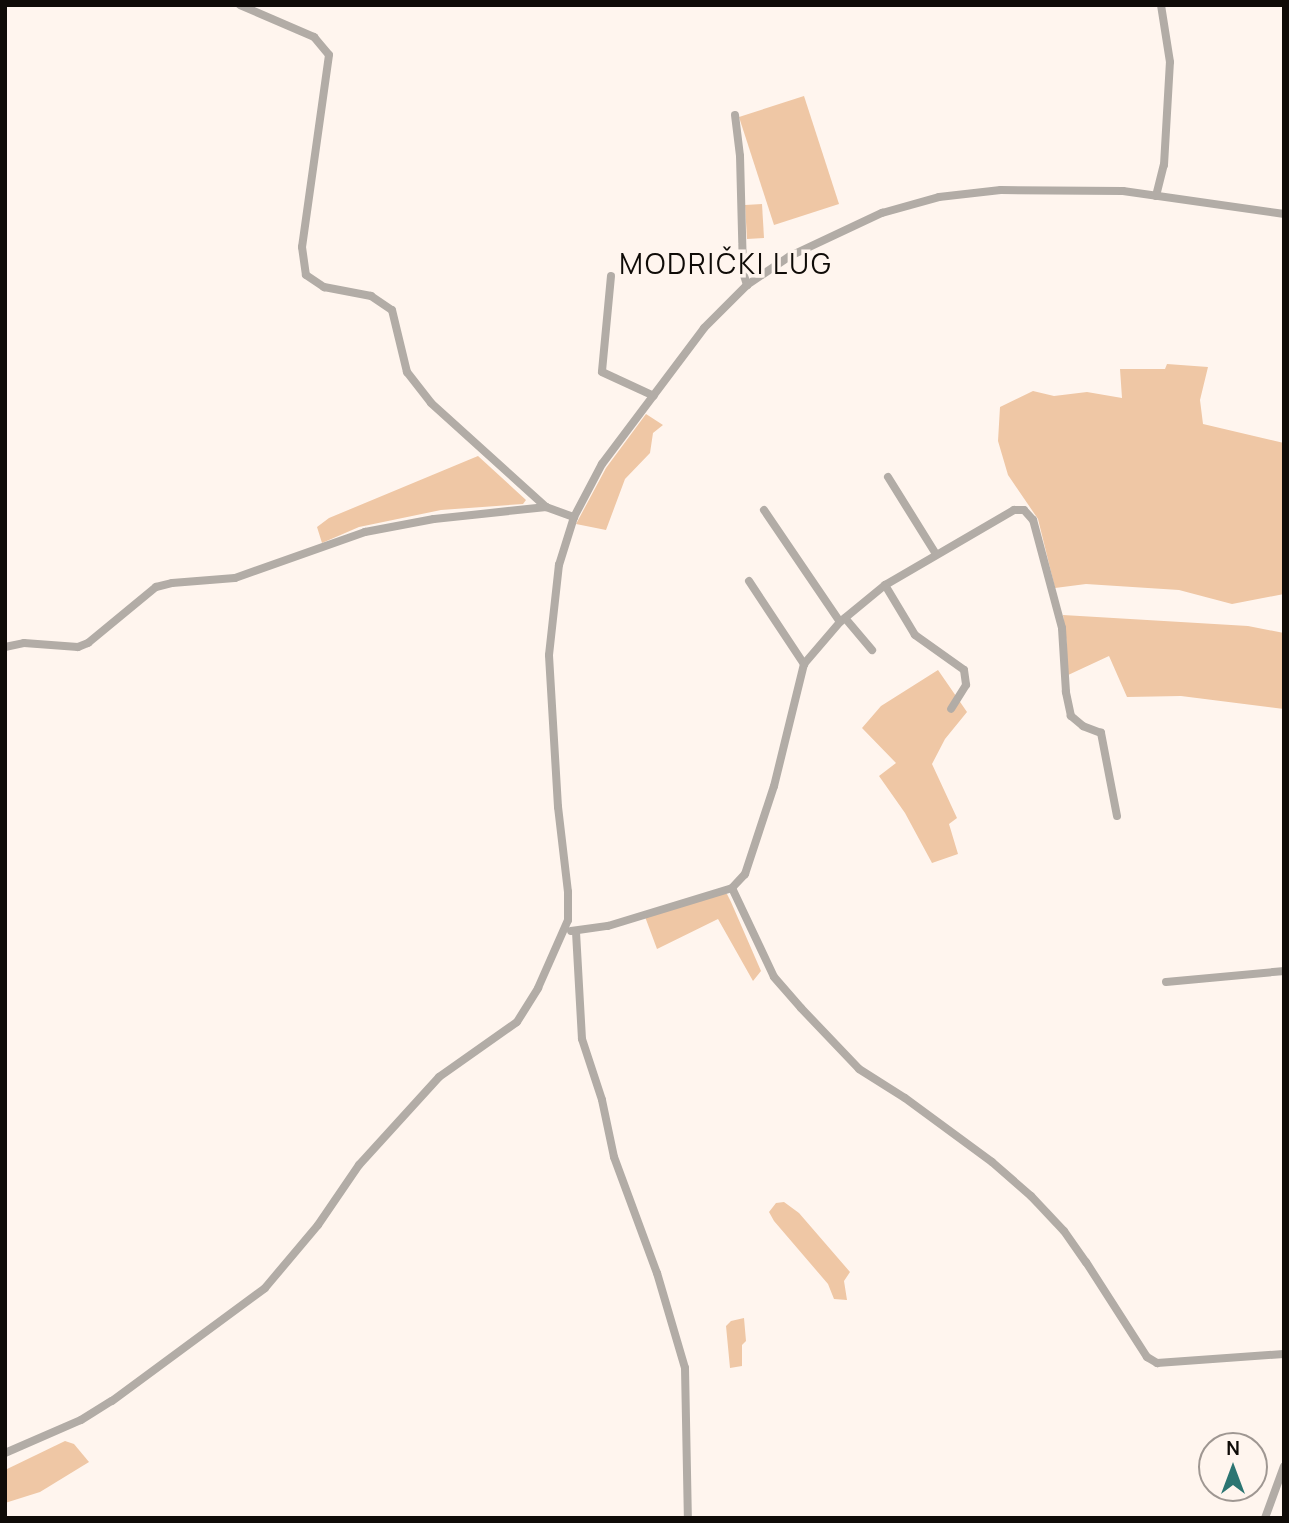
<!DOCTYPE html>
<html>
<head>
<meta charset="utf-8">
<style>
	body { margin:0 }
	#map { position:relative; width:1289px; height:1523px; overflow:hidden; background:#fff5ee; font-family:Manrope,sans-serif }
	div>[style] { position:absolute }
	.green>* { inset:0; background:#efc7a5 }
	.minor>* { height:8px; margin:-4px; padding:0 4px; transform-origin:4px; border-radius:4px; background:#b2aca6 }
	span { translate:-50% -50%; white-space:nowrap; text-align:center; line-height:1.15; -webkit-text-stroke:7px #fff5ee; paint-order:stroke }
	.quarter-label { font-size:28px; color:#0f0b07; letter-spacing:2px }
	.frame { position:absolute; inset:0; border:7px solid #0f0b07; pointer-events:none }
	.north { position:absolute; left:1198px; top:1432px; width:70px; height:70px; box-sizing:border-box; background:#fff5ee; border:2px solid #9f9792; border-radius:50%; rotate:0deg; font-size:19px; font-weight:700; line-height:28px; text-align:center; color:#0f0b07 }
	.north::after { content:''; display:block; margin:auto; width:24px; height:32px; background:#2c7572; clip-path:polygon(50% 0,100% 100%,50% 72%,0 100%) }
</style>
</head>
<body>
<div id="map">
	<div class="green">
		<i style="clip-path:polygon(804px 96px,839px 204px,774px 225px,739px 117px)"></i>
		<i style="clip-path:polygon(762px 204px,764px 238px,747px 239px,745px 205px)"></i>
		<i style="clip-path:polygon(1167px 364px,1208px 367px,1200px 400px,1203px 424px,1284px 443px,1284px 594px,1232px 604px,1179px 590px,1086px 584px,1055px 588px,1038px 519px,1008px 475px,998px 441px,1000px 407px,1033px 391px,1054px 396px,1087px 392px,1122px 398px,1120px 369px,1165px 369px)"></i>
		<i style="clip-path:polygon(646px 414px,663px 425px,653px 433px,650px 453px,625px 479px,606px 530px,576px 524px,606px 468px)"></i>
		<i style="clip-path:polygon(478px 456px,526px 500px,523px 504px,441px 510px,359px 527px,322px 543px,317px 527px,329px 518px)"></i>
		<i style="clip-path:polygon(1063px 615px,1248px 626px,1284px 633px,1284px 709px,1181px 696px,1127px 697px,1109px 656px,1066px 676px,1067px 645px)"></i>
		<i style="clip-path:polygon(938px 670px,967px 712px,945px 739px,932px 764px,957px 818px,949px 824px,958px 854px,932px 863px,905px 813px,879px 776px,896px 763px,862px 728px,881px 706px)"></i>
		<i style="clip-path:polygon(722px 894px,727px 894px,731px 902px,761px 971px,753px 981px,718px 919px,657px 949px,644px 914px)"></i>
		<i style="clip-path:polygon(784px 1202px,799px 1213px,850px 1272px,844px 1281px,847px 1300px,834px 1299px,828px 1284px,774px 1221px,769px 1212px,776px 1203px)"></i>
		<i style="clip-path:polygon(744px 1318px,746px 1341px,742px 1345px,742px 1366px,730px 1368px,726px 1326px,731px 1321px)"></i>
		<i style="clip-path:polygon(65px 1441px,74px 1444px,89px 1462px,40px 1492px,5px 1503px,5px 1470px)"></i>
	</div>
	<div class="minor">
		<i style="left:240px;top:5px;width:81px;rotate:23.4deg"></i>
		<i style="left:314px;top:37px;width:23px;rotate:50deg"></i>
		<i style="left:329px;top:55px;width:194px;rotate:98deg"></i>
		<i style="left:302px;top:247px;width:28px;rotate:82deg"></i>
		<i style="left:306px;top:275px;width:22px;rotate:34deg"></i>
		<i style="left:324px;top:287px;width:48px;rotate:10.8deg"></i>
		<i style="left:371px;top:296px;width:25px;rotate:34deg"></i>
		<i style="left:392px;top:310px;width:64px;rotate:76.4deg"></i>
		<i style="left:407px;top:372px;width:39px;rotate:52deg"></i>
		<i style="left:431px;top:403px;width:155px;rotate:42.1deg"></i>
		<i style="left:546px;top:507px;width:30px;rotate:20deg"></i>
		<i style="left:735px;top:115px;width:41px;rotate:83deg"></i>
		<i style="left:740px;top:156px;width:116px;rotate:88.5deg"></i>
		<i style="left:743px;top:272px;width:14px;rotate:73deg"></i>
		<i style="left:1156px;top:196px;width:32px;rotate:-76deg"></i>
		<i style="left:1164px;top:165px;width:103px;rotate:-86.7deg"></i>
		<i style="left:1170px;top:62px;width:58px;rotate:-99deg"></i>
		<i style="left:611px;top:276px;width:96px;rotate:95.4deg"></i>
		<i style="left:602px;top:372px;width:57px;rotate:24.8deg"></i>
		<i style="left:888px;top:477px;width:91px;rotate:58.1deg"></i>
		<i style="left:764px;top:510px;width:135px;rotate:55.8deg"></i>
		<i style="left:749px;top:581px;width:100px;rotate:56.5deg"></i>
		<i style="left:885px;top:585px;width:58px;rotate:59deg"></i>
		<i style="left:915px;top:635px;width:60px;rotate:35.5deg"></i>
		<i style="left:964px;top:670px;width:15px;rotate:82deg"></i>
		<i style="left:966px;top:685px;width:28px;rotate:122deg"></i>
		<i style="left:845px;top:618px;width:42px;rotate:49.8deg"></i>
		<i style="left:5px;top:647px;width:19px;rotate:-12deg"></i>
		<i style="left:24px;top:643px;width:54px;rotate:4.2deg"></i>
		<i style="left:78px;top:647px;width:11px;rotate:-22deg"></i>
		<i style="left:88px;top:643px;width:88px;rotate:-39.5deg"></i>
		<i style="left:156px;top:587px;width:16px;rotate:-14deg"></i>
		<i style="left:172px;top:583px;width:63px;rotate:-4.5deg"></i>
		<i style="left:235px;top:578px;width:138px;rotate:-19.5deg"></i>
		<i style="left:365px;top:532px;width:70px;rotate:-10.7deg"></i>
		<i style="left:434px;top:519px;width:113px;rotate:-6.1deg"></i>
		<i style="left:1117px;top:816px;width:85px;rotate:-100.9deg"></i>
		<i style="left:1101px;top:733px;width:19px;rotate:-159deg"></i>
		<i style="left:1083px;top:726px;width:16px;rotate:-140deg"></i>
		<i style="left:1071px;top:716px;width:25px;rotate:-102deg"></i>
		<i style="left:1066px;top:692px;width:64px;rotate:-93.6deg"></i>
		<i style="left:1062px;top:628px;width:112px;rotate:-105deg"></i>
		<i style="left:1033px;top:520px;width:13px;rotate:-132deg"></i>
		<i style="left:1024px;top:510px;width:10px;rotate:180deg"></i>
		<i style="left:1014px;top:510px;width:149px;rotate:149.8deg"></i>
		<i style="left:885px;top:585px;width:58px;rotate:140.6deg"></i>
		<i style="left:840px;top:622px;width:55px;rotate:130.6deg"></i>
		<i style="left:804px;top:664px;width:126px;rotate:103.8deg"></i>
		<i style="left:774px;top:786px;width:93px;rotate:108.2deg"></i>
		<i style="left:745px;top:874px;width:19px;rotate:133deg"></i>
		<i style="left:732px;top:888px;width:98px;rotate:64.7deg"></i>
		<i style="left:774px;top:977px;width:41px;rotate:48.9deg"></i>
		<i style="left:801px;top:1008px;width:84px;rotate:46.4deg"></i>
		<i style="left:859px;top:1069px;width:54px;rotate:32.2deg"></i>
		<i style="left:905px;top:1098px;width:108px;rotate:36.3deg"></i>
		<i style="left:992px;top:1162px;width:52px;rotate:41.1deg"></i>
		<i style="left:1031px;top:1196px;width:48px;rotate:46.7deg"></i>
		<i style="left:1064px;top:1231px;width:38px;rotate:55deg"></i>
		<i style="left:1086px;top:1262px;width:113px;rotate:57.3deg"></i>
		<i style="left:1147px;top:1357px;width:12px;rotate:31deg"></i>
		<i style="left:1157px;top:1363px;width:127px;rotate:-4.1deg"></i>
		<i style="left:571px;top:931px;width:37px;rotate:-8deg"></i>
		<i style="left:608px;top:926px;width:130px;rotate:-17deg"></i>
		<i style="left:576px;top:932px;width:107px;rotate:86.8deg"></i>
		<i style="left:582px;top:1039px;width:64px;rotate:71.8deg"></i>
		<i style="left:602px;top:1100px;width:58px;rotate:78.1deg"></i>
		<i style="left:614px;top:1157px;width:124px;rotate:69.7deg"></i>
		<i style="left:657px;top:1273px;width:99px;rotate:73.6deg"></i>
		<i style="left:685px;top:1368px;width:150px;rotate:88.9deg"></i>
		<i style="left:1166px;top:982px;width:119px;rotate:-5.3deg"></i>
		<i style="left:5px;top:1453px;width:83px;rotate:-23.5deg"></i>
		<i style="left:81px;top:1420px;width:36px;rotate:-32deg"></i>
		<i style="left:112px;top:1401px;width:190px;rotate:-36.4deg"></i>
		<i style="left:265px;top:1288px;width:82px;rotate:-49.9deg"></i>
		<i style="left:318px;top:1225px;width:73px;rotate:-55.7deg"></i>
		<i style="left:359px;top:1165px;width:119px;rotate:-47.7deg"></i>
		<i style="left:439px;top:1077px;width:95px;rotate:-35.2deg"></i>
		<i style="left:517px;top:1022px;width:40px;rotate:-58deg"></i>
		<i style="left:538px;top:988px;width:74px;rotate:-66.2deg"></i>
		<i style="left:568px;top:920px;width:28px;rotate:-90deg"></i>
		<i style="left:568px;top:892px;width:86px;rotate:-96.7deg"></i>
		<i style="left:558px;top:807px;width:152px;rotate:-93.4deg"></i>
		<i style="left:549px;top:655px;width:91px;rotate:-83.7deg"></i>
		<i style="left:559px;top:565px;width:50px;rotate:-72.6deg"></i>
		<i style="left:574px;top:517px;width:60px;rotate:-62.2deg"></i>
		<i style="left:602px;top:464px;width:170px;rotate:-53.1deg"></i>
		<i style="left:704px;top:328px;width:61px;rotate:-45deg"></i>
		<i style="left:747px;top:285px;width:52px;rotate:-34deg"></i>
		<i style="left:790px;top:256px;width:102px;rotate:-25.1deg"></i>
		<i style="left:882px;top:213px;width:59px;rotate:-15.7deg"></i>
		<i style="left:939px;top:197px;width:62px;rotate:-6.4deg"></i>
		<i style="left:1001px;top:190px;width:122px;rotate:0.5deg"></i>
		<i style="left:1123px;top:191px;width:163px;rotate:8.1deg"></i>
		<i style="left:1265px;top:1518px;width:55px;rotate:-69.9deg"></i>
	</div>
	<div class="quarter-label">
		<span style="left:726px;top:263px">MODRIČKI LUG</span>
	</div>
	<div class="frame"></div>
	<div class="north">N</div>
</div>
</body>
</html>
